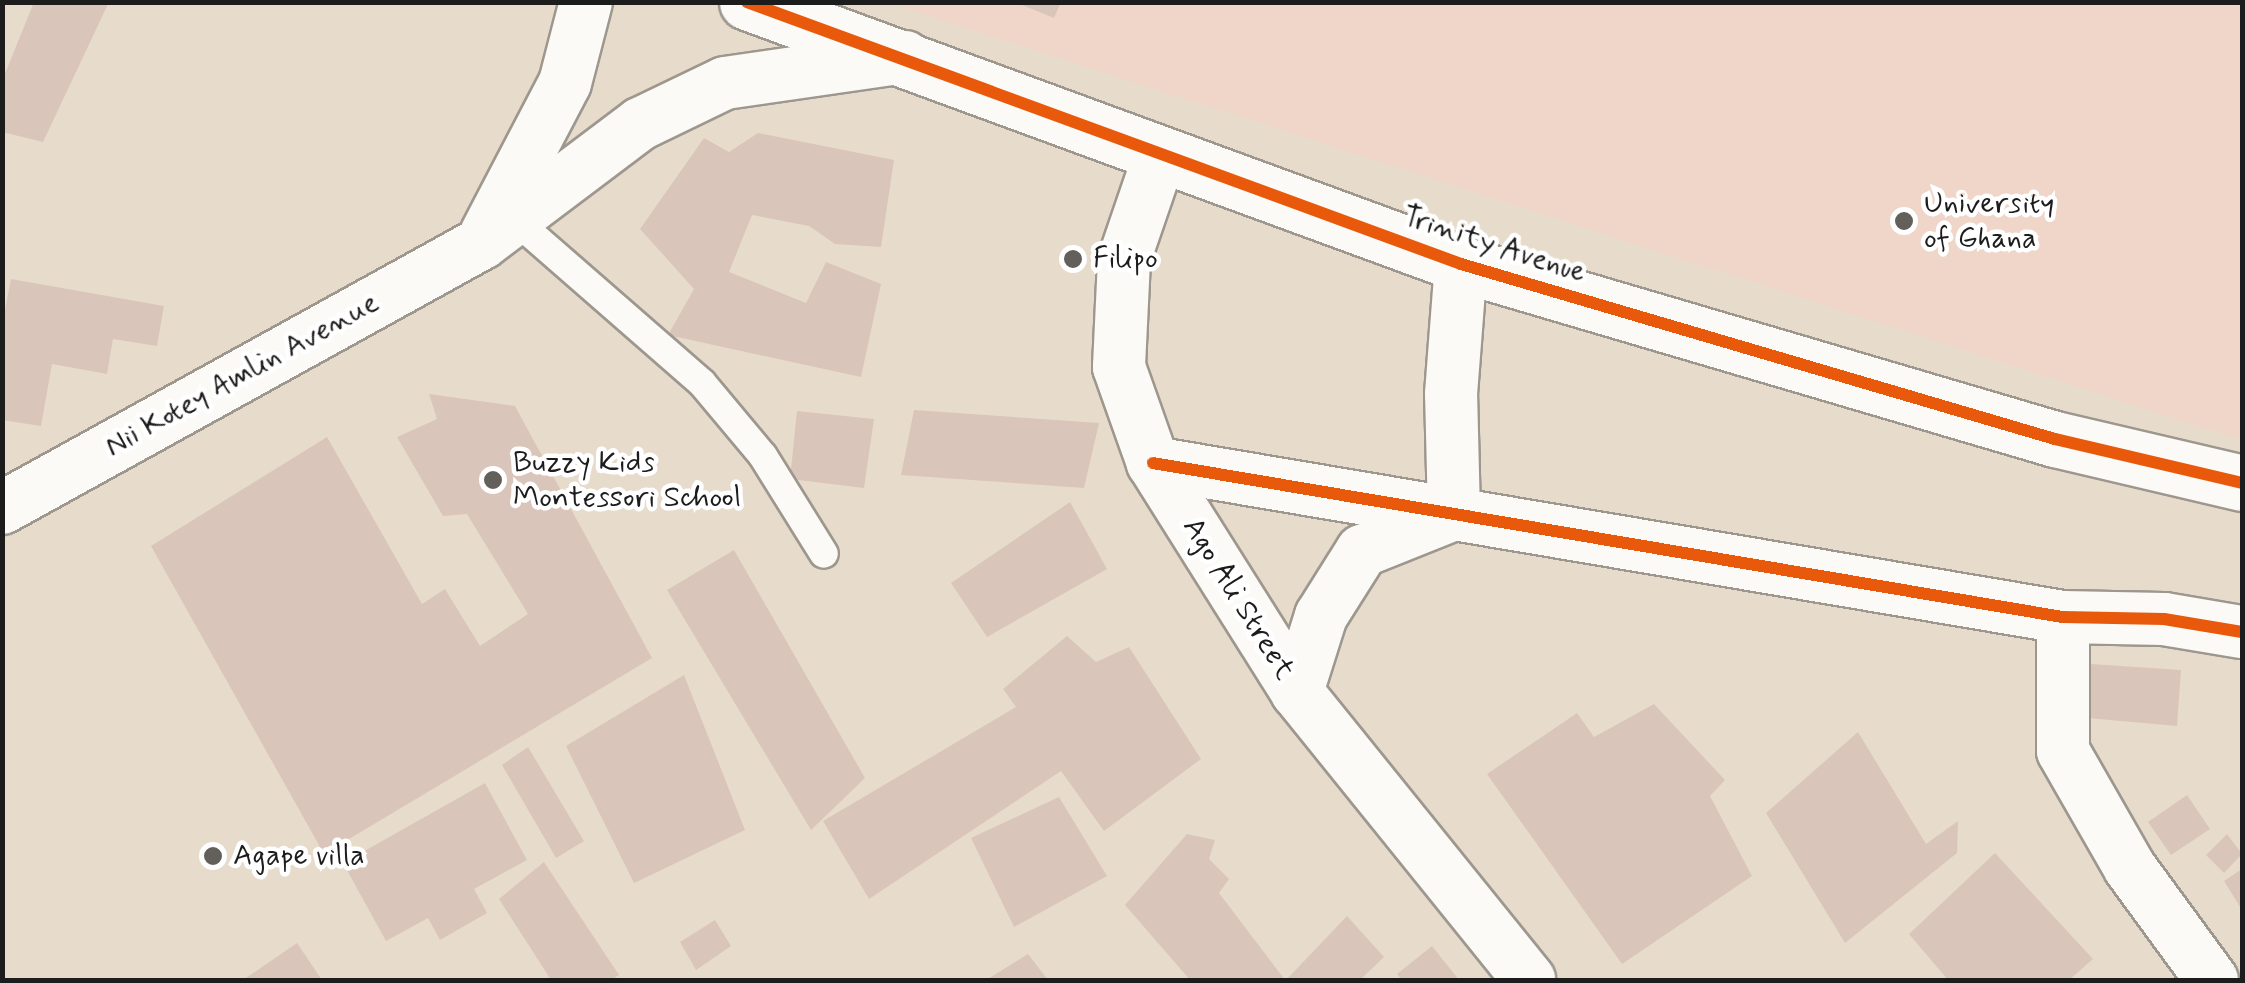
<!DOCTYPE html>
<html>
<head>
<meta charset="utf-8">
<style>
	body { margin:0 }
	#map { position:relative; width:2245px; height:983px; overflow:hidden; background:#e7dccc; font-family:Mynerve,sans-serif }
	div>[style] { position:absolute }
	.built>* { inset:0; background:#efd6c8 }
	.building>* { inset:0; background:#dac5ba }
	.roads { filter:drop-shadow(2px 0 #9d978e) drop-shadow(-2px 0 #9d978e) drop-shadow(0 2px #9d978e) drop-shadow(0 -2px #9d978e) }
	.lane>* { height:28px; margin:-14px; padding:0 14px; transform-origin:14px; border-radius:14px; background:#fbfaf7 }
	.street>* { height:52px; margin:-26px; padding:0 26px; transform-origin:26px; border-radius:26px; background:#fbfaf7 }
	.secondary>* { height:55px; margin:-27.5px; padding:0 27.5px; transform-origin:27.5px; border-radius:27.5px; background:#fbfaf7 }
	.cycleway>* { height:12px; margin:-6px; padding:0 6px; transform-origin:6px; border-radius:6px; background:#e8590c }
	.dots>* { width:28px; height:28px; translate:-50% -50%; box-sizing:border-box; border:5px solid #fff; border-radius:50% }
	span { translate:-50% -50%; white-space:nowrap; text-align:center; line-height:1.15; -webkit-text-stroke:9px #fff; paint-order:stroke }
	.poi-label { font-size:30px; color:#1c1c1c }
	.left { translate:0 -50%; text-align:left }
	.street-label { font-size:30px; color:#1c1c1c }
	.frame { position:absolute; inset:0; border:5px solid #1c1c1c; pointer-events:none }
</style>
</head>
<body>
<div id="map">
	<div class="built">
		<i style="clip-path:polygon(888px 3px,2242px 3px,2242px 440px)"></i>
	</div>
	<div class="building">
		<i style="clip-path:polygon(34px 2px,109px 2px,43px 142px,2px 132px,2px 81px)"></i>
		<i style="clip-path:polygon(1015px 2px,1061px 2px,1054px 18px)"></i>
		<i style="clip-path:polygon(758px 133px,894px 160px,881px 247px,835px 244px,809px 226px,752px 215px,729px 272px,806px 303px,826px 262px,881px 284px,861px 377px,668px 335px,694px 289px,640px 229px,704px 138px,729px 152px)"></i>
		<i style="clip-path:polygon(11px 279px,164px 306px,157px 346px,113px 339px,107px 374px,52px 364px,41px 426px,2px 420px,2px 325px)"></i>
		<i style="clip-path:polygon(429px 394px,515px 406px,652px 658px,324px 854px,151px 546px,327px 437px,422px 604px,445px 589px,480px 646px,528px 614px,467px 514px,443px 516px,397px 437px,437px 419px)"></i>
		<i style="clip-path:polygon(914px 410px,1099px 423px,1084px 488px,901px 475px)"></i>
		<i style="clip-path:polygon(797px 411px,874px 419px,864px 488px,790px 479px)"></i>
		<i style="clip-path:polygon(1070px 502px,1107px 569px,987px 637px,951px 583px)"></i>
		<i style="clip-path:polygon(734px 550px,865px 778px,811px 830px,667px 590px)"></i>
		<i style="clip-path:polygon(1067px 636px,1096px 662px,1129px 647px,1201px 759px,1104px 831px,1061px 771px,869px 899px,823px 821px,1016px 707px,1003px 689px)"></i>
		<i style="clip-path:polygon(2091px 664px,2181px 670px,2177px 726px,2087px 718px)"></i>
		<i style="clip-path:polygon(684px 675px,745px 830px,634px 883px,566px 746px)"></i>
		<i style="clip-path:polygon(1654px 704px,1725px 780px,1710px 796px,1752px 876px,1622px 964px,1487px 774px,1577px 713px,1594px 737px)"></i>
		<i style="clip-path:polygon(1858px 732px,1926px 844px,1958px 821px,1957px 853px,1845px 943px,1766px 813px)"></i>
		<i style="clip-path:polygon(528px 747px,584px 841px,556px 858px,502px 765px)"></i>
		<i style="clip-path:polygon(485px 783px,527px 860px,474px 889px,487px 913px,440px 940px,428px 918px,386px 941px,343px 863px)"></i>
		<i style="clip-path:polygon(2187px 795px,2210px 829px,2171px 855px,2148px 822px)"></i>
		<i style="clip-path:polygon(1059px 797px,1107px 876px,1014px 927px,971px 838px)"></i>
		<i style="clip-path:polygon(1187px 834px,1215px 840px,1209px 859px,1229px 879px,1219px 893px,1285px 980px,1190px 980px,1125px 905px)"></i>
		<i style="clip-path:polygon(2227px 834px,2242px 854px,2224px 873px,2206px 855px)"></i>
		<i style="clip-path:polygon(1995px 853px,2093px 959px,2069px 980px,1948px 980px,1909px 934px)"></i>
		<i style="clip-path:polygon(544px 862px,619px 975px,611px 980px,551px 980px,499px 899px)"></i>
		<i style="clip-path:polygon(2242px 869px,2242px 910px,2224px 881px)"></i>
		<i style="clip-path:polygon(1347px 916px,1384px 957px,1360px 980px,1286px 980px)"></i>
		<i style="clip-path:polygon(715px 920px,731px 946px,696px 970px,680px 942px)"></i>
		<i style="clip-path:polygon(297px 943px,322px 980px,243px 980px)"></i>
		<i style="clip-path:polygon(1432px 946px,1459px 980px,1402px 980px,1397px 974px)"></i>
		<i style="clip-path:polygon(1028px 954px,1048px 980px,986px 980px)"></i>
	</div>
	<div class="roads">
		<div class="lane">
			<i style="left:514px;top:219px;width:249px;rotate:41.1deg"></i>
			<i style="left:702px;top:383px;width:95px;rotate:50.1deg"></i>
			<i style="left:763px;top:456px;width:115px;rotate:58.1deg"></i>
		</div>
		<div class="street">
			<i style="left:1160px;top:155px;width:111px;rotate:108.9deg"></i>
			<i style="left:1124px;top:260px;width:107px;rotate:92.7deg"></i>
			<i style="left:1119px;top:367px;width:102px;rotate:70.5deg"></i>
			<i style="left:1153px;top:463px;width:271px;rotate:57.8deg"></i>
			<i style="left:1297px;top:692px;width:370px;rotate:51.1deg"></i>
			<i style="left:486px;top:234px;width:170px;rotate:-62.4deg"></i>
			<i style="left:565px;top:83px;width:84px;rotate:-75.5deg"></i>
			<i style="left:1153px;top:463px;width:923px;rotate:9.61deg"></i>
			<i style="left:2063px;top:617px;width:101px;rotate:1.1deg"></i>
			<i style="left:2164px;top:619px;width:79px;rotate:9.5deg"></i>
			<i style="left:2px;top:508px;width:548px;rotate:-28.9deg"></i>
			<i style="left:482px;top:243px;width:198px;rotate:-37deg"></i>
			<i style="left:640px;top:124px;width:94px;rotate:-25.8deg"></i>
			<i style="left:725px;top:83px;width:182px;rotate:-8.2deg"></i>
			<i style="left:2063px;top:617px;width:134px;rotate:90deg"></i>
			<i style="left:2063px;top:751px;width:135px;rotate:60.2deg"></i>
			<i style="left:2130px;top:868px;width:139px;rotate:53.8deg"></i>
			<i style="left:1297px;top:692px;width:80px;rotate:-72.5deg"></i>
			<i style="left:1321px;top:616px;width:77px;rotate:-57.8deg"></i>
			<i style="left:1362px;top:551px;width:99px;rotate:-21.9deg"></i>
			<i style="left:1454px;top:514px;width:120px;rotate:-91.4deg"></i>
			<i style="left:1451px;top:394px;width:130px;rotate:-85.6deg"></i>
		</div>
		<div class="secondary">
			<i style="left:747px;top:2px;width:761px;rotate:20.15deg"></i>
			<i style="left:1461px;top:264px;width:619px;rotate:16.42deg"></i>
			<i style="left:2055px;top:439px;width:192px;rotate:13.2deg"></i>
		</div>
	</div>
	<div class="cycleway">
		<i style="left:747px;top:2px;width:761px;rotate:20.15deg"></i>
		<i style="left:1461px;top:264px;width:619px;rotate:16.42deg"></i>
		<i style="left:2055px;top:439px;width:192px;rotate:13.2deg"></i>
		<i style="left:1153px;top:463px;width:923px;rotate:9.61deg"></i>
		<i style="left:2063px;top:617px;width:101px;rotate:1.1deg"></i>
		<i style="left:2164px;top:619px;width:79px;rotate:9.5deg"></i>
	</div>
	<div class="dots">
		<i style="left:1904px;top:221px;background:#635f5a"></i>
		<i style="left:1073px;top:259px;background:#635f5a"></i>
		<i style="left:493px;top:480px;background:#635f5a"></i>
		<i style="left:213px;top:856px;background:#635f5a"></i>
	</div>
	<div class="poi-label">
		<span class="left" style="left:1924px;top:221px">University<br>of Ghana</span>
		<span class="left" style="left:1093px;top:259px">Filipo</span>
		<span class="left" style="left:513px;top:480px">Buzzy Kids<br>Montessori School</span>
		<span class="left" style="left:233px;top:856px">Agape villa</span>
	</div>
	<div class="street-label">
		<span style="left:1494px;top:245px;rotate:18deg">Trinity Avenue</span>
		<span style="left:242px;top:375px;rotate:-29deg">Nii Kotey Amlin Avenue</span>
		<span style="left:1238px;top:599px;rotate:58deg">Ago Ali Street</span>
	</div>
	<div class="frame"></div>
</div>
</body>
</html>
